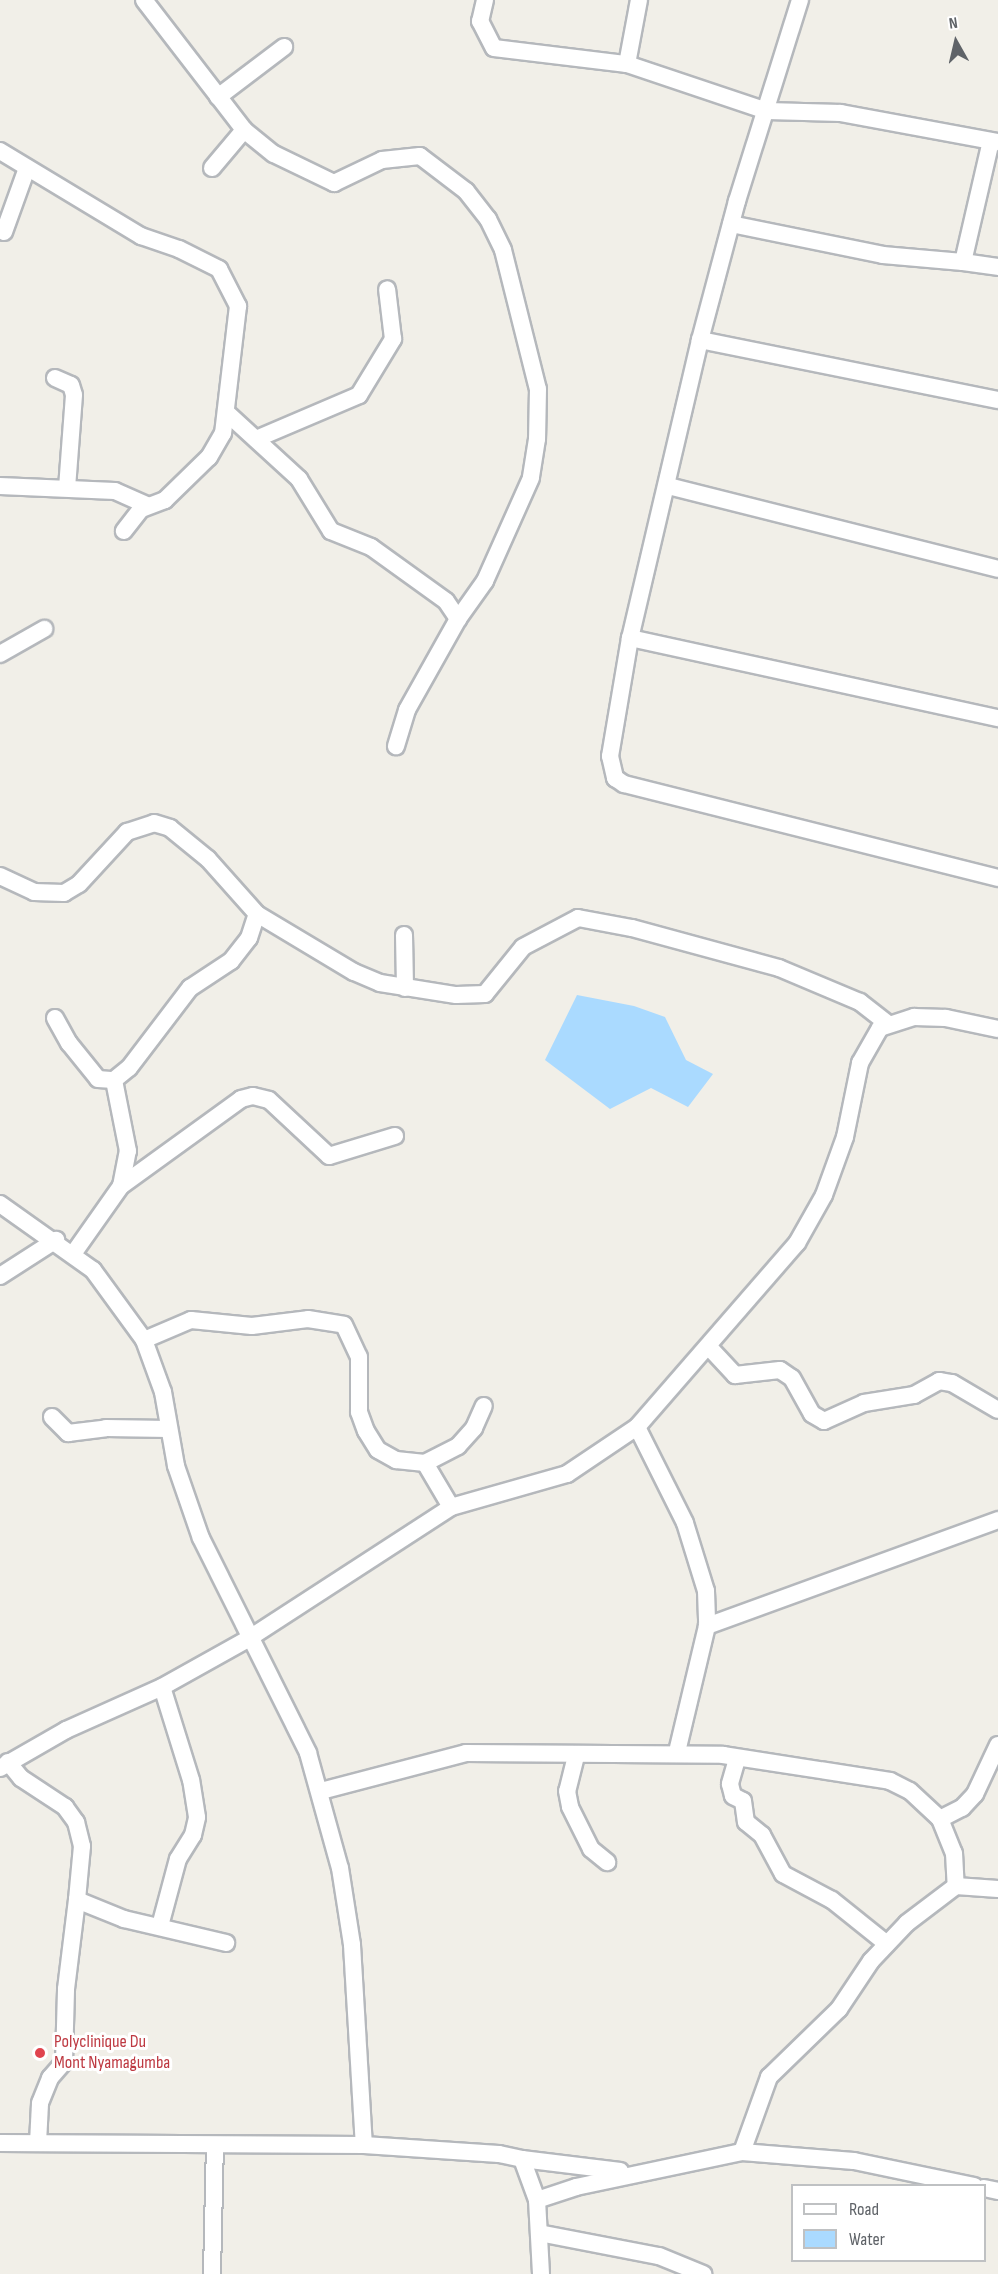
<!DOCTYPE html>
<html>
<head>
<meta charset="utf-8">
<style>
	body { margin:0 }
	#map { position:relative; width:998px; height:2274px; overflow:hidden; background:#f1efe8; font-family:"Sofia Sans Condensed",sans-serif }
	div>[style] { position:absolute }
	.water>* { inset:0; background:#aadaff }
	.roads { filter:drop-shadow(2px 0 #b5b8bc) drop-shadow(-2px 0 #b5b8bc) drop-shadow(0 2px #b5b8bc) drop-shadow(0 -2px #b5b8bc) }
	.minor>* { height:16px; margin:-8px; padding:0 8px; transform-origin:8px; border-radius:8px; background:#fff }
	.dots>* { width:16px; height:16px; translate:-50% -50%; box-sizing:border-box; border:3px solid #fff; border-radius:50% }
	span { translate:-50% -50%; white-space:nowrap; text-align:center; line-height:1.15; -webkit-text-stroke:6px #fff; paint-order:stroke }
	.health-label { font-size:18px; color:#be3a42 }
	.left { translate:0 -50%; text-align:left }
	.legend { position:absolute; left:791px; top:2184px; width:195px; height:78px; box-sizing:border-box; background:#fff; border:2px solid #bfc1c3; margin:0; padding:8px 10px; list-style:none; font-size:18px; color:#5f6368 }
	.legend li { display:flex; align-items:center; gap:12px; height:30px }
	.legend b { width:30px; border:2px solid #bfc1c3 }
	.north { position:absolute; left:926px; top:12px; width:60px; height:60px; -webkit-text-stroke:4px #fff; paint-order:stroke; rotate:352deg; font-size:16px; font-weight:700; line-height:24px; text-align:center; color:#5f6368 }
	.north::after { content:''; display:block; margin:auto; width:21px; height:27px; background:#5f6368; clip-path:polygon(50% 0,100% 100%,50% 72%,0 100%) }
</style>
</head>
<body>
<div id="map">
	<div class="water">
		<i style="clip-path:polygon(577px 995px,634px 1006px,665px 1017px,686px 1060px,713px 1074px,688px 1107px,651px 1088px,610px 1109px,545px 1060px)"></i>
	</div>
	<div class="roads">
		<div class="minor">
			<i style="left:144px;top:0;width:164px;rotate:52.4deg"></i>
			<i style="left:244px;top:130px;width:38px;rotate:39deg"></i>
			<i style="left:274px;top:154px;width:67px;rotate:25.8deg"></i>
			<i style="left:334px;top:183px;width:53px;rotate:-25.6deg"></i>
			<i style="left:382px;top:160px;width:38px;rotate:-6deg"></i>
			<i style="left:420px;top:156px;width:58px;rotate:37.3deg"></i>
			<i style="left:466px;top:191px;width:36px;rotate:52deg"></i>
			<i style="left:488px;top:219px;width:34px;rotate:64deg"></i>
			<i style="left:503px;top:250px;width:143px;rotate:75.9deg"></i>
			<i style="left:538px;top:389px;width:50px;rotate:91.1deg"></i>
			<i style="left:537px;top:439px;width:39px;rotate:99deg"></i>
			<i style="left:531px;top:478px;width:113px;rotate:114.1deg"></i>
			<i style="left:485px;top:581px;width:47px;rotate:125.4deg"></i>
			<i style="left:458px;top:619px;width:104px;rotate:119.3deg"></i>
			<i style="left:407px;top:710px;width:38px;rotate:107deg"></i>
			<i style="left:485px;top:0;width:22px;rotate:103deg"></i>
			<i style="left:480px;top:21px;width:30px;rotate:63deg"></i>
			<i style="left:494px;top:48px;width:134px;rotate:6.9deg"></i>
			<i style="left:627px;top:64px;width:148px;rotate:18.6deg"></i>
			<i style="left:767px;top:111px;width:74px;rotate:1.5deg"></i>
			<i style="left:841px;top:113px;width:160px;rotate:10.5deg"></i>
			<i style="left:800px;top:0;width:211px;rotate:107.4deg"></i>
			<i style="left:737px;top:201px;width:144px;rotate:104.9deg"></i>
			<i style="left:700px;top:340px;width:306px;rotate:103.2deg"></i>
			<i style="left:630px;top:638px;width:120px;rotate:99.6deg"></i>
			<i style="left:610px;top:756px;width:23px;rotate:77deg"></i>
			<i style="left:615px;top:778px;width:11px;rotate:34deg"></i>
			<i style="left:624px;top:784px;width:386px;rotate:14.1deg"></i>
			<i style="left:627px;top:64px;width:65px;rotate:-79.4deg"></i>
			<i style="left:218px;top:97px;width:83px;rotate:-37.1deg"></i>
			<i style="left:0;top:151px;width:165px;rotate:31.1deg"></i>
			<i style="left:141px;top:236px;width:40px;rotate:18.9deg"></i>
			<i style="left:179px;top:249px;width:45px;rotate:26.6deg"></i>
			<i style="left:219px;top:269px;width:42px;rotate:62.8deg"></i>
			<i style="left:238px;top:306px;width:128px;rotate:96.7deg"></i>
			<i style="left:223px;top:433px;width:28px;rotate:120deg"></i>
			<i style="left:209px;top:457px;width:62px;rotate:135.7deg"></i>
			<i style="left:165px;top:500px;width:26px;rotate:159deg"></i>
			<i style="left:141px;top:509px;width:28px;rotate:128deg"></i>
			<i style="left:212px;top:168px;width:50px;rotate:-49.9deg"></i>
			<i style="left:731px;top:224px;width:155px;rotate:11.5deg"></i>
			<i style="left:883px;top:255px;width:80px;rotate:5deg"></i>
			<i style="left:963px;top:262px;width:124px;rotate:-77deg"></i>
			<i style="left:4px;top:232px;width:68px;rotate:-70.2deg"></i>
			<i style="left:963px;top:262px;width:35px;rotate:8deg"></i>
			<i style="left:700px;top:340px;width:304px;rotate:11.4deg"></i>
			<i style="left:55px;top:378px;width:17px;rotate:24deg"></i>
			<i style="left:71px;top:385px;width:10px;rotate:73deg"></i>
			<i style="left:74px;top:395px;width:93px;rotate:94.3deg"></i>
			<i style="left:227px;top:413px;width:98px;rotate:42.5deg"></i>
			<i style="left:299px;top:479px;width:61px;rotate:58.4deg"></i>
			<i style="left:331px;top:531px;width:43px;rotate:21.8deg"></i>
			<i style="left:371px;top:547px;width:92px;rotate:35.8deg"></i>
			<i style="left:446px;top:601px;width:22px;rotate:56deg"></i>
			<i style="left:256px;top:439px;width:112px;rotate:-23.1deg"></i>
			<i style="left:359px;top:395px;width:66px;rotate:-58.7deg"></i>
			<i style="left:393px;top:339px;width:50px;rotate:-96.8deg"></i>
			<i style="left:0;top:486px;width:115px;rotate:2.5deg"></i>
			<i style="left:115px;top:491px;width:36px;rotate:24deg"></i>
			<i style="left:668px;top:486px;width:340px;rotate:14.1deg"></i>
			<i style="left:630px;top:638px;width:377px;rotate:12.3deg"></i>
			<i style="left:0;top:654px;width:51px;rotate:-29.6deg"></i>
			<i style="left:0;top:876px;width:38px;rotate:25deg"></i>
			<i style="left:34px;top:892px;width:30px;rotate:2deg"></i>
			<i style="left:64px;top:893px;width:17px;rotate:-31deg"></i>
			<i style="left:79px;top:884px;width:71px;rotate:-47.3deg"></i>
			<i style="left:127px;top:832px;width:28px;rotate:-18deg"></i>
			<i style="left:154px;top:823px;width:17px;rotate:17deg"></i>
			<i style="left:170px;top:828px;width:49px;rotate:39.2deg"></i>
			<i style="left:208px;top:859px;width:74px;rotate:48.3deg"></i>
			<i style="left:257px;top:914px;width:113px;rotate:30.9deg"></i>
			<i style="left:354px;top:972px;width:28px;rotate:23deg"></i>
			<i style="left:380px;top:983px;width:77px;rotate:9deg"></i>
			<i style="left:456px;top:995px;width:29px;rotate:-2deg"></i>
			<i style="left:485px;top:994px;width:60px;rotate:-51deg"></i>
			<i style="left:523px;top:947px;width:62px;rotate:-27.8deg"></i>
			<i style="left:578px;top:918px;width:55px;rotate:10.5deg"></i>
			<i style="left:632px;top:928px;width:152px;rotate:15.2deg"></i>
			<i style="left:779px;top:968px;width:88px;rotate:22.8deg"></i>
			<i style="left:860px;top:1002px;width:36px;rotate:38deg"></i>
			<i style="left:404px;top:935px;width:53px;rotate:88.9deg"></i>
			<i style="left:55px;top:1018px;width:29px;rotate:61deg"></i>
			<i style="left:69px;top:1043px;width:46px;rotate:51.1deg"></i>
			<i style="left:98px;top:1079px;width:16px;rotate:4deg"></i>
			<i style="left:121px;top:1186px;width:148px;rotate:-35.9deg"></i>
			<i style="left:241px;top:1099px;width:12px;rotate:-14deg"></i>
			<i style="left:253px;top:1096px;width:16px;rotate:14deg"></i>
			<i style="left:269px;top:1100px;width:82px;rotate:43deg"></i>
			<i style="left:329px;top:1156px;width:69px;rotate:-16.9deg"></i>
			<i style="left:0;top:1204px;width:114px;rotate:35.4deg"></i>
			<i style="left:93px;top:1270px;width:87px;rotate:53.9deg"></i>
			<i style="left:144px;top:1340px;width:55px;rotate:69.9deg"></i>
			<i style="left:163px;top:1392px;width:75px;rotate:80deg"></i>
			<i style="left:176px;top:1466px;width:76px;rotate:70.9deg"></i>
			<i style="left:201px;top:1538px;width:240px;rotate:63.5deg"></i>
			<i style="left:308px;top:1753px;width:119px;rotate:74.5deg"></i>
			<i style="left:340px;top:1868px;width:78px;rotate:81.1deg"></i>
			<i style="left:352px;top:1945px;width:200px;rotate:86.6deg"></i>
			<i style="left:73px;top:1254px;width:83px;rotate:-54.8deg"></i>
			<i style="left:121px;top:1186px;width:36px;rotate:-79deg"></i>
			<i style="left:128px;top:1151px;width:72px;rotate:-101.2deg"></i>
			<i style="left:114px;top:1080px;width:19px;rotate:-39deg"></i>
			<i style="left:129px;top:1068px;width:101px;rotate:-52.7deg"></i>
			<i style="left:190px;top:988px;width:49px;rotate:-33.4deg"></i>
			<i style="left:231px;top:961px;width:29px;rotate:-52deg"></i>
			<i style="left:249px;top:938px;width:25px;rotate:-72deg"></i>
			<i style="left:0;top:1276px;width:67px;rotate:-32.7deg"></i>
			<i style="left:144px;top:1340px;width:51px;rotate:-23.1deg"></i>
			<i style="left:191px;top:1320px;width:61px;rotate:5.6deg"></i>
			<i style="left:252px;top:1326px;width:56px;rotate:-7.1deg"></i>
			<i style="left:308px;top:1319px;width:36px;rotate:9deg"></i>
			<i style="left:344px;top:1325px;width:35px;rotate:65deg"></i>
			<i style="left:359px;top:1357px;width:55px;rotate:90deg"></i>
			<i style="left:359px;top:1412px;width:20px;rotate:70deg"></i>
			<i style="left:366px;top:1431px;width:22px;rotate:58deg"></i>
			<i style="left:378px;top:1450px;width:21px;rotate:29deg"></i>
			<i style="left:396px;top:1460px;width:29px;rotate:6deg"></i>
			<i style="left:425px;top:1463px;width:37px;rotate:-27deg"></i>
			<i style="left:458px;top:1446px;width:24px;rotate:-48deg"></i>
			<i style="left:474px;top:1428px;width:24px;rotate:-66deg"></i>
			<i style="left:708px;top:1346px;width:40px;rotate:47deg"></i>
			<i style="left:735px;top:1375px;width:45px;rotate:-6.3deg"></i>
			<i style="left:780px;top:1370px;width:14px;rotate:34deg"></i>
			<i style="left:792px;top:1378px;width:41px;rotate:60.9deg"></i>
			<i style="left:812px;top:1414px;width:14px;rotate:30deg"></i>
			<i style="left:824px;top:1421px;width:44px;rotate:-24.2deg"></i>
			<i style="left:864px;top:1403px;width:51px;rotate:-9.1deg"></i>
			<i style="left:914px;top:1395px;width:29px;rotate:-29deg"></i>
			<i style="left:939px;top:1381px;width:13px;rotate:9deg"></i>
			<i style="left:952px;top:1383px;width:53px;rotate:30.4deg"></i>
			<i style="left:52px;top:1417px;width:23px;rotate:45deg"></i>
			<i style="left:68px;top:1433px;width:38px;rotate:-7deg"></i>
			<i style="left:106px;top:1428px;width:63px;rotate:0.9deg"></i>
			<i style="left:637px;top:1427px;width:107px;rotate:63.4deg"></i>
			<i style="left:685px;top:1523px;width:71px;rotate:72.8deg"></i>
			<i style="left:706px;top:1591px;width:35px;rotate:88deg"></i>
			<i style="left:707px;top:1626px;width:130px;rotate:103.4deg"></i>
			<i style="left:425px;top:1463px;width:51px;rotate:59.4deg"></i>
			<i style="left:707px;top:1626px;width:310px;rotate:-20deg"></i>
			<i style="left:576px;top:1756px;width:36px;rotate:104deg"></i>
			<i style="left:567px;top:1791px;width:16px;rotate:79deg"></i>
			<i style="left:570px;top:1807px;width:47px;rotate:63.4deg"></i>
			<i style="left:591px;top:1849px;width:21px;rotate:39deg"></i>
			<i style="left:737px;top:1759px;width:26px;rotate:106deg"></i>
			<i style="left:730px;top:1784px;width:12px;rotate:76deg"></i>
			<i style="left:733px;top:1796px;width:11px;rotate:27deg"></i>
			<i style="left:743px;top:1801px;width:21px;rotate:82deg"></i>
			<i style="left:746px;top:1822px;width:21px;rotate:39deg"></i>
			<i style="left:762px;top:1835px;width:44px;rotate:61.7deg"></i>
			<i style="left:783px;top:1874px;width:55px;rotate:28deg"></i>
			<i style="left:832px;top:1900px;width:70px;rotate:38.7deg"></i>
			<i style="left:8px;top:1762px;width:21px;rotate:51deg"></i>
			<i style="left:21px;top:1778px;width:53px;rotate:33.4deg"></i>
			<i style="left:65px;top:1807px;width:19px;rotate:54deg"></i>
			<i style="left:76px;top:1822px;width:25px;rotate:76deg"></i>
			<i style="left:82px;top:1846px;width:54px;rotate:95.3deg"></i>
			<i style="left:77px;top:1900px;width:51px;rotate:22deg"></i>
			<i style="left:124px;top:1919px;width:105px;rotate:13.2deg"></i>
			<i style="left:0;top:1768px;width:76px;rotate:-29.9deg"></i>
			<i style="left:66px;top:1730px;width:105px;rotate:-24.1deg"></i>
			<i style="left:162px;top:1687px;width:98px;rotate:-29.2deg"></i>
			<i style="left:248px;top:1639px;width:242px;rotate:-33deg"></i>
			<i style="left:451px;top:1507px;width:121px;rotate:-15.9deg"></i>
			<i style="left:567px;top:1474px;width:84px;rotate:-33.9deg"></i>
			<i style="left:637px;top:1427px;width:244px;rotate:-49deg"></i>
			<i style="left:797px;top:1243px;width:55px;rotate:-60.6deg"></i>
			<i style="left:824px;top:1195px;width:62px;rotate:-70.1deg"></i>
			<i style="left:845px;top:1137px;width:76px;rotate:-78.5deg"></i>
			<i style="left:860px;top:1063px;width:40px;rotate:-60.3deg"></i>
			<i style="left:880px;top:1028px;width:36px;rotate:-18deg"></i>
			<i style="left:914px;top:1017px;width:32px;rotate:2deg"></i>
			<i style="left:946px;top:1018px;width:53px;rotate:11.9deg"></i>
			<i style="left:321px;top:1791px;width:150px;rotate:-14.7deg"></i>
			<i style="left:466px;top:1753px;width:257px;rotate:0.4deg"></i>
			<i style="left:723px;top:1755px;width:169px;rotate:8.8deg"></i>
			<i style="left:890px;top:1781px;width:22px;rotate:27deg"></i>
			<i style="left:910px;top:1791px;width:41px;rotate:43deg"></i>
			<i style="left:940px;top:1819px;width:37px;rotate:68deg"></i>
			<i style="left:954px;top:1853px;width:33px;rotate:87deg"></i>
			<i style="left:940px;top:1819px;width:25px;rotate:-27deg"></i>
			<i style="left:962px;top:1808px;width:19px;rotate:-47deg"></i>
			<i style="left:975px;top:1794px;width:54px;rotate:-64.9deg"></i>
			<i style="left:160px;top:1926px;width:69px;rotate:-75deg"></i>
			<i style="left:178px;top:1859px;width:28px;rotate:-58deg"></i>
			<i style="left:193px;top:1835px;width:18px;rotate:-77deg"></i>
			<i style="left:197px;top:1817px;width:37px;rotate:-99deg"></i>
			<i style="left:191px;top:1780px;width:97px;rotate:-107.3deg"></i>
			<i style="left:0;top:2143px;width:364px;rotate:0.3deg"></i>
			<i style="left:364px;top:2145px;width:135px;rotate:3.8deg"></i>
			<i style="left:499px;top:2154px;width:24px;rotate:12deg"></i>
			<i style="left:522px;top:2159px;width:44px;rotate:69.9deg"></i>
			<i style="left:537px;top:2200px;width:41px;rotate:-18.4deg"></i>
			<i style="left:576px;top:2187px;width:170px;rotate:-11.9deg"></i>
			<i style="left:742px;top:2152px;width:112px;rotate:4.6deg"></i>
			<i style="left:854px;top:2161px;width:123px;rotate:11.8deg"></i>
			<i style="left:38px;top:2143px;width:40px;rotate:-87.1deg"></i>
			<i style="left:40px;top:2103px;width:27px;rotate:-68deg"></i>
			<i style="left:50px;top:2078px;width:21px;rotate:-49deg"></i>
			<i style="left:64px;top:2062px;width:73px;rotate:-88.4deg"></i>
			<i style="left:66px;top:1989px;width:90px;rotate:-83deg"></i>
			<i style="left:742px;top:2152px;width:80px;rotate:-70.2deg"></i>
			<i style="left:769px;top:2077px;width:98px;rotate:-44.2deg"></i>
			<i style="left:839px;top:2009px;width:58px;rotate:-56.3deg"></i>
			<i style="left:871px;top:1961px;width:52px;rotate:-46.5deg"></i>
			<i style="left:907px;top:1923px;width:61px;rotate:-37.1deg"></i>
			<i style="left:956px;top:1886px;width:42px;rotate:4.1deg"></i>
			<i style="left:522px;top:2159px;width:99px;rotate:7deg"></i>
			<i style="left:984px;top:2188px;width:14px;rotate:12deg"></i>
			<i style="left:537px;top:2200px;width:74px;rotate:86.9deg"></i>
			<i style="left:539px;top:2233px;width:122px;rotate:10.9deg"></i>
			<i style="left:659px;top:2256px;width:48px;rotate:22.2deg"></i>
			<i style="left:212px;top:2274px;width:129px;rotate:-88.7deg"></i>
		</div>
	</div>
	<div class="dots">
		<i style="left:40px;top:2053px;background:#e0444e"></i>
	</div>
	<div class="health-label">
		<span class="left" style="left:54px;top:2053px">Polyclinique Du<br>Mont Nyamagumba</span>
	</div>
	<ul class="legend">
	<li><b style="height:8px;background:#fff"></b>Road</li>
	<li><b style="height:16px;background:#aadaff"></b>Water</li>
	</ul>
	<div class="north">N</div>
</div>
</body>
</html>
